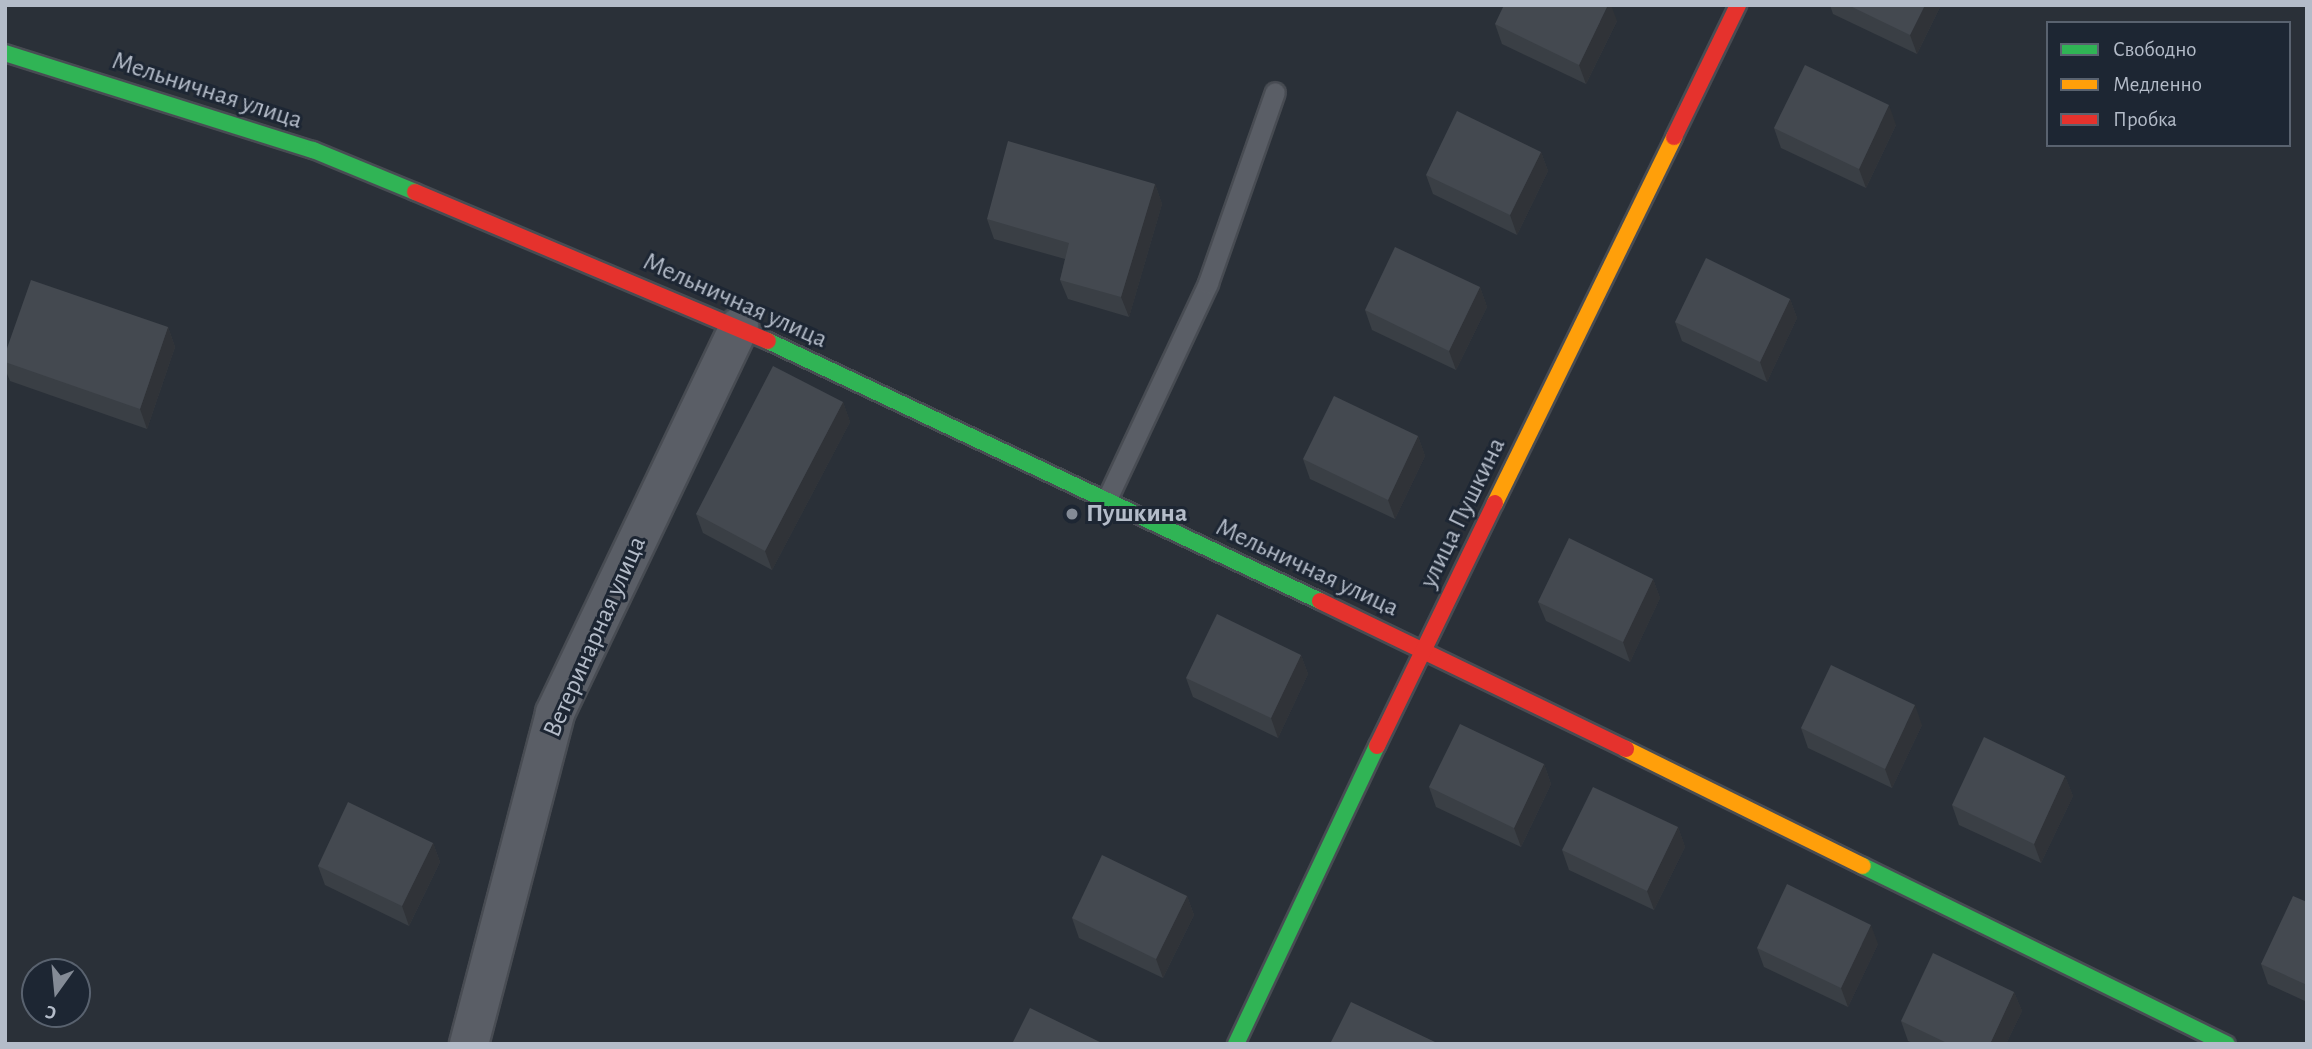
<!DOCTYPE html>
<html>
<head>
<meta charset="utf-8">
<style>
	body { margin:0 }
	#map { position:relative; width:2312px; height:1049px; overflow:hidden; background:#2a3038; font-family:"Alegreya Sans",sans-serif }
	div>[style] { position:absolute }
	.roads { filter:drop-shadow(2px 0 #484c53) drop-shadow(-2px 0 #484c53) drop-shadow(0 2px #484c53) drop-shadow(0 -2px #484c53) }
	.lane>* { height:19px; margin:-9.5px; padding:0 9.5px; transform-origin:9.5px; border-radius:9.5px; background:#5a5e66 }
	.street>* { height:38px; margin:-19px; padding:0 19px; transform-origin:19px; border-radius:19px; background:#5a5e66 }
	.fast>* { height:16px; margin:-8px; padding:0 8px; transform-origin:8px; border-radius:8px; background:#30b455 }
	.slow>* { height:16px; margin:-8px; padding:0 8px; transform-origin:8px; border-radius:8px; background:#ff9f0a }
	.jam>* { height:16px; margin:-8px; padding:0 8px; transform-origin:8px; border-radius:8px; background:#e5322d }
	.wall>* { inset:0; background:#3a3f45 }
	.shaded-wall>* { inset:0; background:#303338 }
	.building>* { inset:0; background:#444950 }
	.dots>* { width:19px; height:19px; translate:-50% -50%; box-sizing:border-box; border:4px solid #1d2633; border-radius:50% }
	span { translate:-50% -50%; white-space:nowrap; text-align:center; line-height:1.15; -webkit-text-stroke:6px #1d2633; paint-order:stroke }
	.street-label { font-size:26px; color:#b4bcc9 }
	.poi-label { font-size:26px; color:#b4bcc9; font-weight:700 }
	.left { translate:0 -50%; text-align:left }
	.frame { position:absolute; inset:0; border:7px solid #b4bcc9; pointer-events:none }
	.legend { position:absolute; left:2046px; top:21px; width:245px; height:126px; box-sizing:border-box; background:#1d2633; border:2px solid #59626f; margin:0; padding:9px 12px; list-style:none; font-size:21px; color:#b4bcc9 }
	.legend li { display:flex; align-items:center; gap:14px; height:35px }
	.legend b { width:35px; border:2px solid #59626f }
	.north { position:absolute; left:21px; top:958px; width:70px; height:70px; box-sizing:border-box; background:#1d2633; border:2px solid #59626f; border-radius:50%; rotate:195deg; font-size:19px; font-weight:700; line-height:28px; text-align:center; color:#b4bcc9 }
	.north::after { content:''; display:block; margin:auto; width:24px; height:32px; background:#848b96; clip-path:polygon(50% 0,100% 100%,50% 72%,0 100%) }
</style>
</head>
<body>
<div id="map">
	<div class="roads">
		<div class="lane">
			<i style="left:1106px;top:501px;width:241px;rotate:-64.9deg"></i>
			<i style="left:1208px;top:283px;width:202px;rotate:-70.7deg"></i>
		</div>
		<div class="street">
			<i style="left:469px;top:1044px;width:342px;rotate:-75.4deg"></i>
			<i style="left:555px;top:713px;width:428px;rotate:-64.5deg"></i>
		</div>
		<div class="fast">
			<i style="left:5px;top:53px;width:323px;rotate:17.5deg"></i>
			<i style="left:313px;top:150px;width:110px;rotate:22.4deg"></i>
			<i style="left:768px;top:341px;width:610px;rotate:25.22deg"></i>
			<i style="left:1863px;top:866px;width:405px;rotate:26.1deg"></i>
			<i style="left:1236px;top:1044px;width:330px;rotate:-64.7deg"></i>
		</div>
		<div class="slow">
			<i style="left:1495px;top:503px;width:407px;rotate:-63.9deg"></i>
			<i style="left:1626px;top:749px;width:264px;rotate:26.3deg"></i>
		</div>
		<div class="jam">
			<i style="left:1674px;top:137px;width:147px;rotate:-64.1deg"></i>
			<i style="left:415px;top:192px;width:383px;rotate:22.9deg"></i>
			<i style="left:1320px;top:601px;width:340px;rotate:25.8deg"></i>
			<i style="left:1377px;top:746px;width:270px;rotate:-64.1deg"></i>
		</div>
	</div>
	<div class="wall">
		<i style="clip-path:polygon(1830px 5px,1941px 5px,1917px 54px,1833px 14px)"></i>
		<i style="clip-path:polygon(1617px 21px,1586px 84px,1502px 44px,1495px 24px)"></i>
		<i style="clip-path:polygon(1896px 125px,1866px 188px,1781px 148px,1774px 128px)"></i>
		<i style="clip-path:polygon(1541px 152px,1548px 171px,1517px 235px,1433px 194px,1426px 175px)"></i>
		<i style="clip-path:polygon(1155px 184px,1162px 204px,1129px 317px,1068px 299px,1060px 280px,1065px 259px,994px 239px,987px 219px)"></i>
		<i style="clip-path:polygon(1480px 287px,1487px 307px,1456px 370px,1372px 330px,1365px 310px)"></i>
		<i style="clip-path:polygon(1790px 299px,1797px 318px,1767px 382px,1682px 341px,1675px 322px)"></i>
		<i style="clip-path:polygon(168px 327px,175px 347px,147px 429px,10px 381px,5px 369px,5px 354px)"></i>
		<i style="clip-path:polygon(843px 402px,850px 422px,772px 570px,703px 533px,696px 514px)"></i>
		<i style="clip-path:polygon(1418px 436px,1425px 456px,1395px 519px,1310px 479px,1303px 459px)"></i>
		<i style="clip-path:polygon(1653px 579px,1660px 598px,1630px 662px,1546px 621px,1538px 602px)"></i>
		<i style="clip-path:polygon(1301px 655px,1308px 674px,1278px 738px,1193px 697px,1186px 678px)"></i>
		<i style="clip-path:polygon(1922px 725px,1892px 788px,1808px 748px,1801px 728px)"></i>
		<i style="clip-path:polygon(1544px 764px,1551px 784px,1521px 847px,1436px 807px,1429px 787px)"></i>
		<i style="clip-path:polygon(2065px 776px,2073px 796px,2041px 863px,1959px 825px,1952px 805px)"></i>
		<i style="clip-path:polygon(1678px 827px,1685px 847px,1654px 910px,1569px 870px,1562px 850px)"></i>
		<i style="clip-path:polygon(433px 843px,440px 862px,409px 926px,325px 885px,318px 866px)"></i>
		<i style="clip-path:polygon(1187px 896px,1194px 915px,1163px 978px,1079px 938px,1072px 918px)"></i>
		<i style="clip-path:polygon(2307px 902px,2307px 1002px,2268px 984px,2261px 964px)"></i>
		<i style="clip-path:polygon(1878px 944px,1848px 1007px,1764px 967px,1757px 948px)"></i>
		<i style="clip-path:polygon(2014px 992px,2022px 1011px,2006px 1044px,1915px 1044px,1908px 1041px,1901px 1021px)"></i>
	</div>
	<div class="shaded-wall">
		<i style="clip-path:polygon(1608px 5px,1611px 5px,1617px 21px,1586px 84px,1579px 65px)"></i>
		<i style="clip-path:polygon(1925px 5px,1941px 5px,1917px 54px,1910px 35px)"></i>
		<i style="clip-path:polygon(1889px 105px,1896px 125px,1866px 188px,1859px 169px)"></i>
		<i style="clip-path:polygon(1541px 152px,1548px 171px,1517px 235px,1510px 215px)"></i>
		<i style="clip-path:polygon(1155px 184px,1162px 204px,1129px 317px,1121px 297px)"></i>
		<i style="clip-path:polygon(1480px 287px,1487px 307px,1456px 370px,1449px 351px)"></i>
		<i style="clip-path:polygon(1790px 299px,1797px 318px,1767px 382px,1760px 362px)"></i>
		<i style="clip-path:polygon(168px 327px,175px 347px,147px 429px,140px 409px)"></i>
		<i style="clip-path:polygon(843px 402px,850px 422px,772px 570px,765px 551px)"></i>
		<i style="clip-path:polygon(1418px 436px,1425px 456px,1395px 519px,1388px 500px)"></i>
		<i style="clip-path:polygon(1653px 579px,1660px 598px,1630px 662px,1623px 642px)"></i>
		<i style="clip-path:polygon(1301px 655px,1308px 674px,1278px 738px,1271px 718px)"></i>
		<i style="clip-path:polygon(1915px 705px,1922px 725px,1892px 788px,1885px 769px)"></i>
		<i style="clip-path:polygon(1544px 764px,1551px 784px,1521px 847px,1514px 828px)"></i>
		<i style="clip-path:polygon(2065px 776px,2073px 796px,2041px 863px,2034px 844px)"></i>
		<i style="clip-path:polygon(1678px 827px,1685px 847px,1654px 910px,1647px 891px)"></i>
		<i style="clip-path:polygon(433px 843px,440px 862px,409px 926px,402px 906px)"></i>
		<i style="clip-path:polygon(1187px 896px,1194px 915px,1163px 978px,1156px 959px)"></i>
		<i style="clip-path:polygon(1871px 925px,1878px 944px,1848px 1007px,1841px 988px)"></i>
		<i style="clip-path:polygon(2014px 992px,2022px 1011px,2006px 1044px,1990px 1044px)"></i>
	</div>
	<div class="building">
		<i style="clip-path:polygon(1504px 5px,1608px 5px,1579px 65px,1495px 24px)"></i>
		<i style="clip-path:polygon(1848px 5px,1925px 5px,1910px 35px)"></i>
		<i style="clip-path:polygon(1805px 65px,1889px 105px,1859px 169px,1774px 128px)"></i>
		<i style="clip-path:polygon(1457px 111px,1541px 152px,1510px 215px,1426px 175px)"></i>
		<i style="clip-path:polygon(1008px 141px,1155px 184px,1121px 297px,1060px 280px,1069px 243px,987px 219px)"></i>
		<i style="clip-path:polygon(1395px 247px,1480px 287px,1449px 351px,1365px 310px)"></i>
		<i style="clip-path:polygon(1706px 258px,1790px 299px,1760px 362px,1675px 322px)"></i>
		<i style="clip-path:polygon(31px 280px,168px 327px,140px 409px,5px 362px,5px 354px)"></i>
		<i style="clip-path:polygon(773px 366px,843px 402px,765px 551px,696px 514px)"></i>
		<i style="clip-path:polygon(1334px 396px,1418px 436px,1388px 500px,1303px 459px)"></i>
		<i style="clip-path:polygon(1569px 538px,1653px 579px,1623px 642px,1538px 602px)"></i>
		<i style="clip-path:polygon(1217px 614px,1301px 655px,1271px 718px,1186px 678px)"></i>
		<i style="clip-path:polygon(1831px 665px,1915px 705px,1885px 769px,1801px 728px)"></i>
		<i style="clip-path:polygon(1460px 724px,1544px 764px,1514px 828px,1429px 787px)"></i>
		<i style="clip-path:polygon(1984px 737px,2065px 776px,2034px 844px,1952px 805px)"></i>
		<i style="clip-path:polygon(1593px 787px,1678px 827px,1647px 891px,1562px 850px)"></i>
		<i style="clip-path:polygon(348px 802px,433px 843px,402px 906px,318px 866px)"></i>
		<i style="clip-path:polygon(1102px 855px,1187px 896px,1156px 959px,1072px 918px)"></i>
		<i style="clip-path:polygon(1787px 884px,1871px 925px,1841px 988px,1757px 948px)"></i>
		<i style="clip-path:polygon(2293px 896px,2307px 902px,2307px 985px,2261px 964px)"></i>
		<i style="clip-path:polygon(1933px 953px,2014px 992px,1990px 1044px,1949px 1044px,1901px 1021px)"></i>
		<i style="clip-path:polygon(1351px 1002px,1435px 1042px,1435px 1044px,1330px 1044px)"></i>
		<i style="clip-path:polygon(1030px 1008px,1104px 1044px,1012px 1044px)"></i>
	</div>
	<div class="dots">
		<i style="left:1072px;top:514px;background:#848b96"></i>
	</div>
	<div class="street-label">
		<span style="left:207px;top:91px;rotate:18deg">Мельничная улица</span>
		<span style="left:735px;top:301px;rotate:24deg">Мельничная улица</span>
		<span style="left:1463px;top:513px;rotate:-64deg">улица Пушкина</span>
		<span style="left:1307px;top:568px;rotate:25deg">Мельничная улица</span>
		<span style="left:595px;top:637px;rotate:-66deg">Ветеринарная улица</span>
	</div>
	<div class="poi-label">
		<span class="left" style="left:1086px;top:514px">Пушкина</span>
	</div>
	<div class="frame"></div>
	<ul class="legend">
	<li><b style="height:9px;background:#30b455"></b>Свободно</li>
	<li><b style="height:9px;background:#ff9f0a"></b>Медленно</li>
	<li><b style="height:9px;background:#e5322d"></b>Пробка</li>
	</ul>
	<div class="north">С</div>
</div>
</body>
</html>
